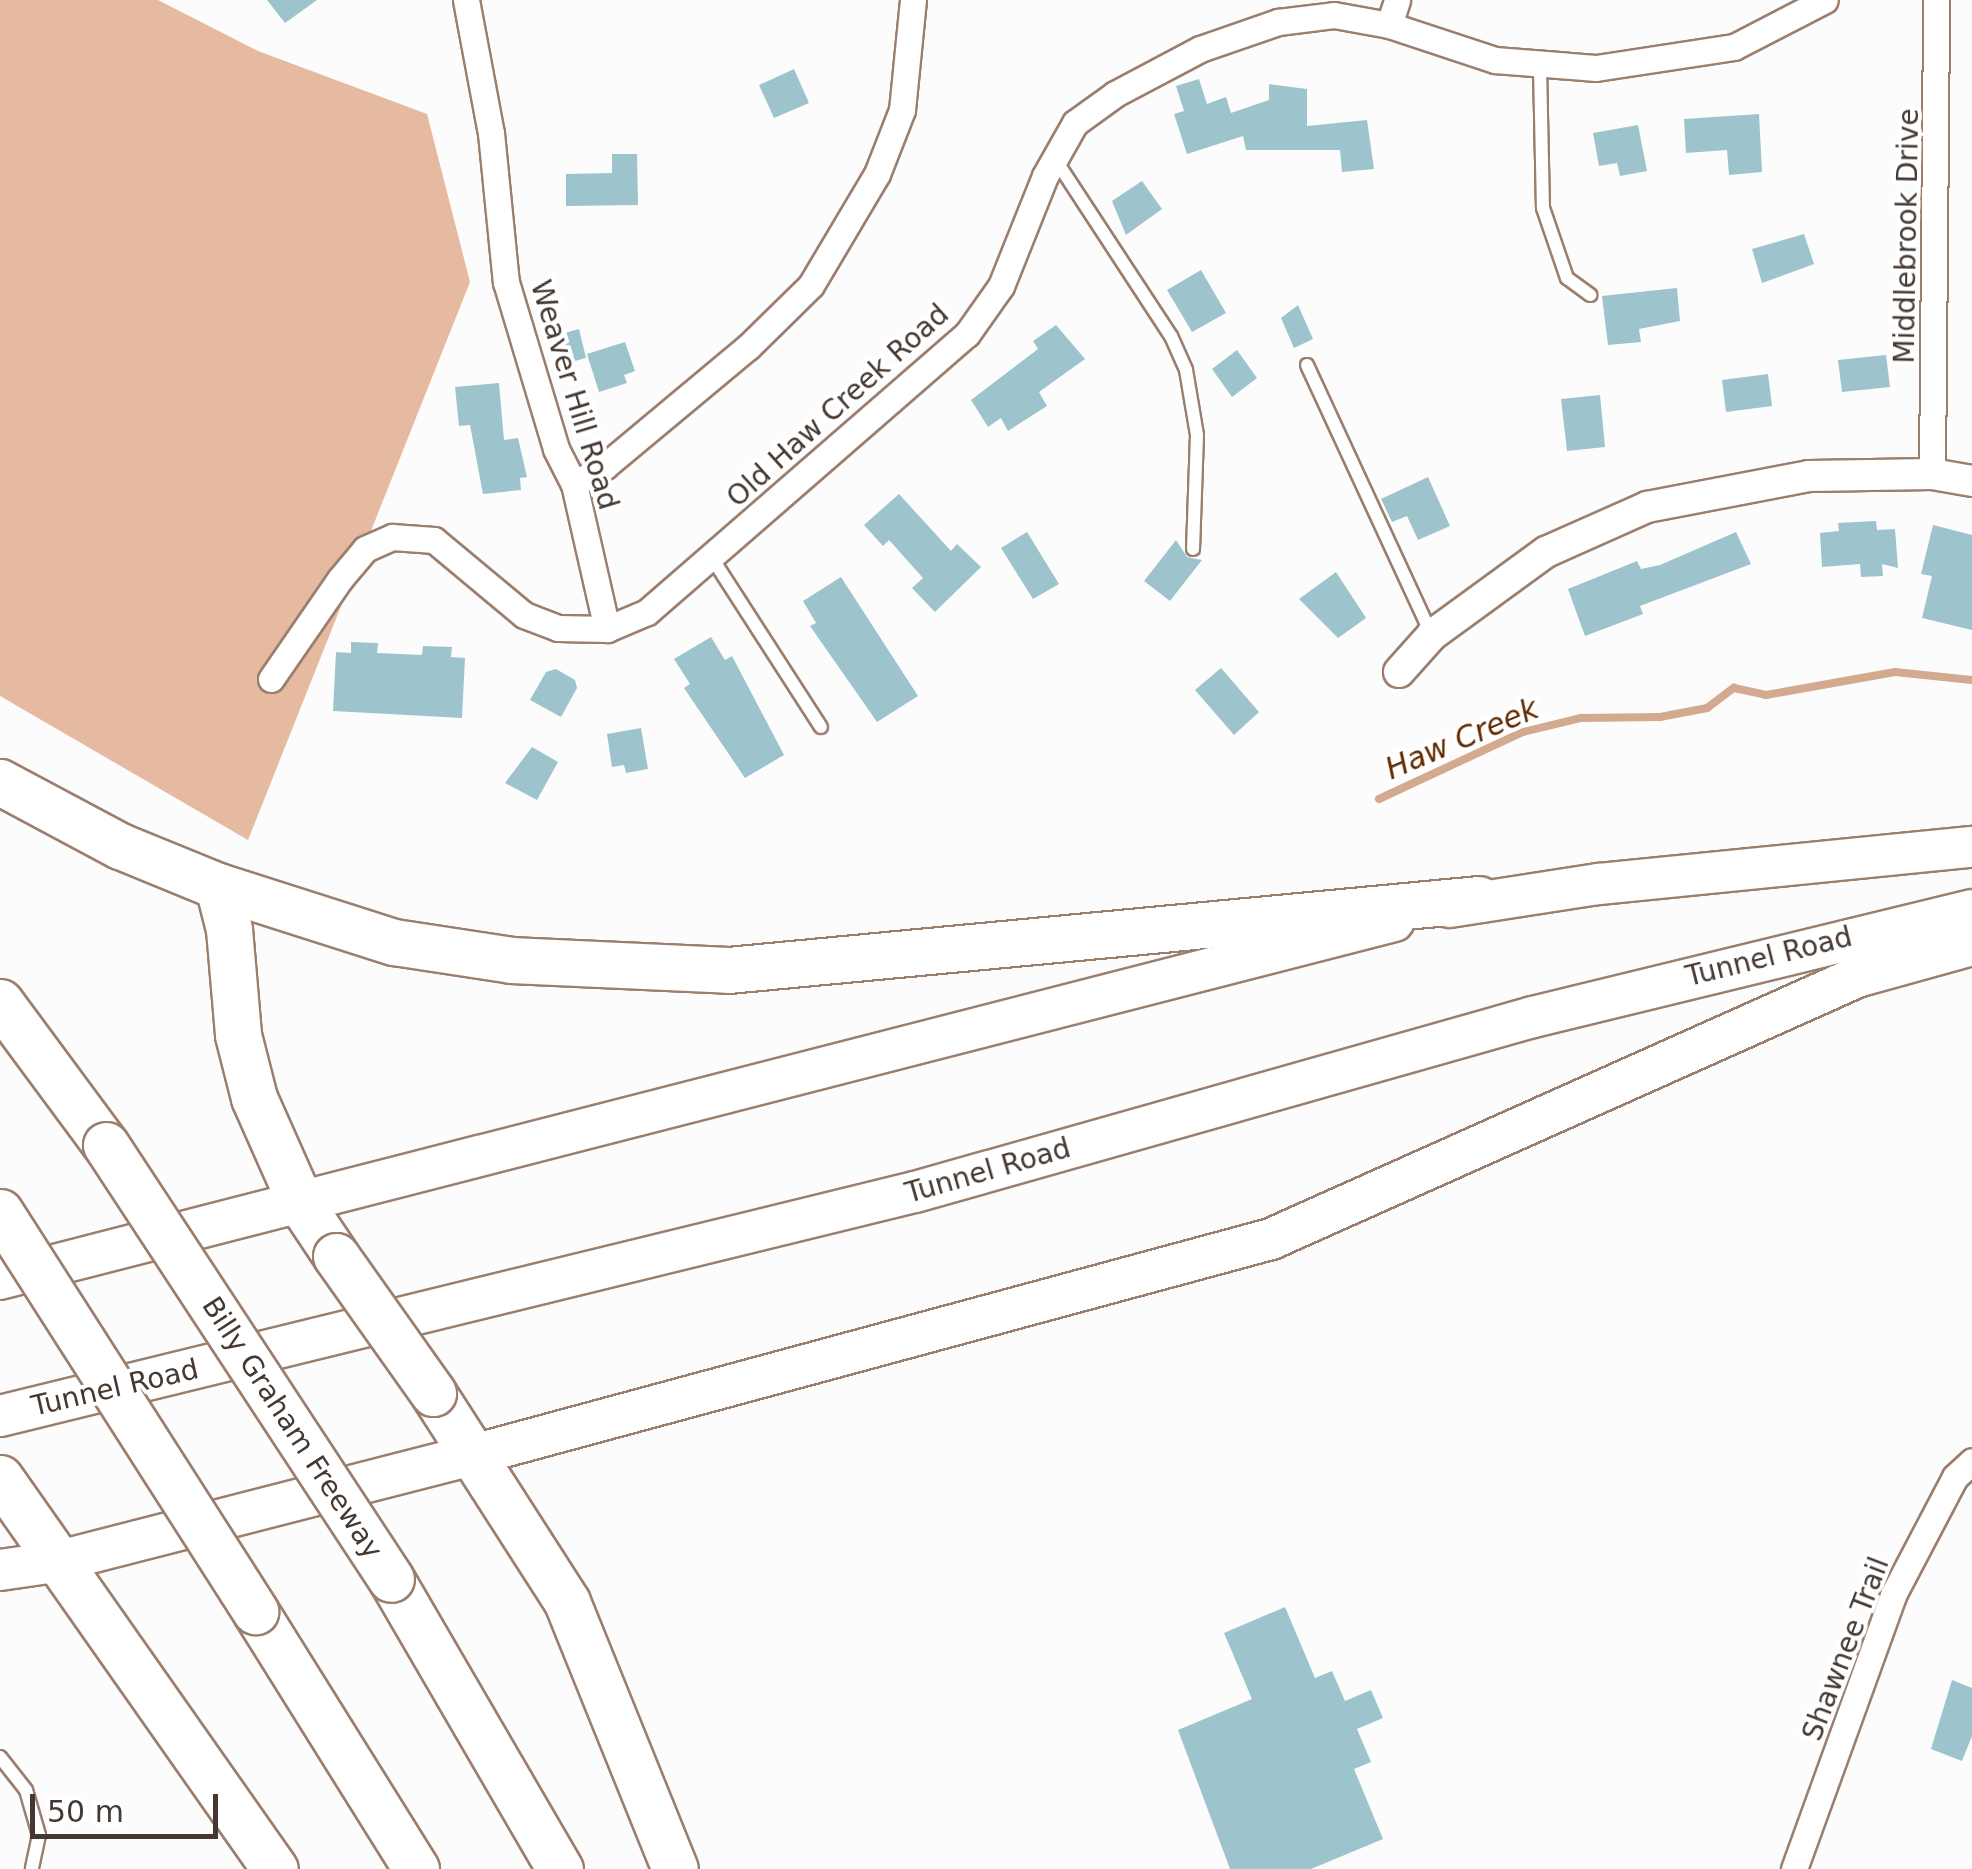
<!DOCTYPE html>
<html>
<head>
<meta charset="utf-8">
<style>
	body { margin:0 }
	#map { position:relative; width:1972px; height:1869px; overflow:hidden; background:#fcfcfc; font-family:"DejaVu Sans",sans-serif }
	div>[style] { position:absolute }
	.forest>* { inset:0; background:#e5baa1 }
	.stream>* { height:8px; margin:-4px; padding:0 4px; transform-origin:4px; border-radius:4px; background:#d3a990 }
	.building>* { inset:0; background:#9dc3cc }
	.roads { filter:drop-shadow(2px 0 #9b7f6e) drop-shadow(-2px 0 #9b7f6e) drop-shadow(0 2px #9b7f6e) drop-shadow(0 -2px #9b7f6e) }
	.service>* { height:12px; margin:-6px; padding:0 6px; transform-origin:6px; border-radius:6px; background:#fff }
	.minor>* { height:25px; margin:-12.5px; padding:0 12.5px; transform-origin:12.5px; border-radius:12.5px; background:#fff }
	.tertiary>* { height:30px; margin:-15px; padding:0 15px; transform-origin:15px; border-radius:15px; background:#fff }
	.primary>* { height:40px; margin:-20px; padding:0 20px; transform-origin:20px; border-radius:20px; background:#fff }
	.motorway>* { height:45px; margin:-22.5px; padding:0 22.5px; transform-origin:22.5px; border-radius:22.5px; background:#fff }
	.bridges { filter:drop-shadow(2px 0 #9b7f6e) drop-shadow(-2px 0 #9b7f6e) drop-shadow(0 2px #9b7f6e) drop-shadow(0 -2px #9b7f6e) }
	.motorway-bridge>* { height:45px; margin:-22.5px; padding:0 22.5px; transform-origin:22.5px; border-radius:22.5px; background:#fff }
	span { translate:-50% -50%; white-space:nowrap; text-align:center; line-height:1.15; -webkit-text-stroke:8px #fff; paint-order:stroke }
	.street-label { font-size:28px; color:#443831 }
	.water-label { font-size:30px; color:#5e2a00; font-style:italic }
	.scale { position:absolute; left:30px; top:1794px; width:188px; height:45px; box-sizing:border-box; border:5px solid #443831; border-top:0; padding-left:12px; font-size:30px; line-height:35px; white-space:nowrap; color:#443831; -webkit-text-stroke:8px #fff; paint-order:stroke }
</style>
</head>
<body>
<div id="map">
	<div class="forest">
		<i style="clip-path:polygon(0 0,158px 0,258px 51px,427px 114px,470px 282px,248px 840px,0 696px)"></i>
	</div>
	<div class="stream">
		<i style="left:1379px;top:799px;width:159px;rotate:-25deg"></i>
		<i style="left:1523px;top:732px;width:60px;rotate:-13.6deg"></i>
		<i style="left:1581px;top:718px;width:79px;rotate:-0.7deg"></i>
		<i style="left:1660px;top:717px;width:48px;rotate:-10.8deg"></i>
		<i style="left:1707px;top:708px;width:34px;rotate:-37deg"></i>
		<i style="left:1734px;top:688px;width:33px;rotate:12deg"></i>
		<i style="left:1766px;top:695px;width:131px;rotate:-10.1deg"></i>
		<i style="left:1895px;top:672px;width:77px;rotate:5.9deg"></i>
	</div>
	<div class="building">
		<i style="clip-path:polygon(267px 0,317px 0,285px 23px)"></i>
		<i style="clip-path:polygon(794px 69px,809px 103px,774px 118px,759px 85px)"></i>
		<i style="clip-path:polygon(1199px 79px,1207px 104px,1226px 97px,1231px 113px,1269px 100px,1269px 84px,1307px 89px,1307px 126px,1367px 120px,1374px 169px,1342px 172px,1340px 150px,1246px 150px,1243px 136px,1187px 154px,1174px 114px,1184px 111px,1176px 86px)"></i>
		<i style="clip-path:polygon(1759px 114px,1762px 172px,1729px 175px,1727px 150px,1686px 153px,1684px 119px)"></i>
		<i style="clip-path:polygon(1638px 125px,1647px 171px,1620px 176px,1617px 163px,1599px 166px,1593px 133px)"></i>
		<i style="clip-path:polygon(612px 154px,637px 154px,638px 205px,566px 206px,566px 174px,612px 173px)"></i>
		<i style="clip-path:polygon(1142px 181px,1162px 209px,1126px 235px,1112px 201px)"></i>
		<i style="clip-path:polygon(1804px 234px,1814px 264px,1762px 283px,1752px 249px)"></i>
		<i style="clip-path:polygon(1201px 270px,1226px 313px,1192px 332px,1167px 290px)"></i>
		<i style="clip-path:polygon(1677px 288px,1680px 321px,1639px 329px,1641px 342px,1608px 345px,1602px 296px)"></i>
		<i style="clip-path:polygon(1298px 305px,1313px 339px,1294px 348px,1281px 318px)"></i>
		<i style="clip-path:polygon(1056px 325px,1085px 359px,1039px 392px,1047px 406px,1008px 431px,1001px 418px,988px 427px,971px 400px,1038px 349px,1033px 341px)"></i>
		<i style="clip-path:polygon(579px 329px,586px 358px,564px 364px,557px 335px)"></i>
		<i style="clip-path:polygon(625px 342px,635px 371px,624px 375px,627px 383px,599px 392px,587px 354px)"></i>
		<i style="clip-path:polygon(1237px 350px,1257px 378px,1232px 397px,1212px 369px)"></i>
		<i style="clip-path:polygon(1886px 355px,1890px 387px,1842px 392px,1838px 360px)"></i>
		<i style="clip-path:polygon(1768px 374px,1772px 406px,1726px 412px,1722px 380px)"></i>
		<i style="clip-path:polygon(499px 383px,504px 440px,518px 438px,527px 477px,520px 478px,521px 490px,483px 494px,470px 425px,459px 426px,455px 387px)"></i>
		<i style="clip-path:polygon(1600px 395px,1605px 447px,1567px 451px,1561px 399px)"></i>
		<i style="clip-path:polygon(1428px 477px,1450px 526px,1418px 540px,1407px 516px,1392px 522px,1381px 499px)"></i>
		<i style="clip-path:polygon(899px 494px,951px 551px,957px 544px,981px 567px,935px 612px,912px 588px,923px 578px,889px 540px,883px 546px,864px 525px)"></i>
		<i style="clip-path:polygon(1876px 521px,1877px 530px,1895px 529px,1898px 568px,1882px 564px,1883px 576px,1861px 577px,1860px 564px,1822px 567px,1820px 533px,1839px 531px,1838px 523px)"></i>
		<i style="clip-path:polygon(1933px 525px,1972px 535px,1972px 630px,1922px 618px,1932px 576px,1921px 574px)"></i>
		<i style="clip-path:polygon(1027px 532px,1059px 584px,1033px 599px,1001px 548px)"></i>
		<i style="clip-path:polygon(1736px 532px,1751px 564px,1640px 606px,1643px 614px,1585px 636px,1568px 589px,1637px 561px,1641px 569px,1660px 565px)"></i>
		<i style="clip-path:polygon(1176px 540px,1187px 557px,1202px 560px,1170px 601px,1144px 581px)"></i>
		<i style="clip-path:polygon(1336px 572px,1366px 618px,1338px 638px,1299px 599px)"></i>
		<i style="clip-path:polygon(841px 577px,918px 696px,877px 722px,810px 626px,816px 623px,803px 601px)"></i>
		<i style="clip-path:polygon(711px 637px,725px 660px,732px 656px,784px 755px,745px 778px,684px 688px,690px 684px,674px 659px)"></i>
		<i style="clip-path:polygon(351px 642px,378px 643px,377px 653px,422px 655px,423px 646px,452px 647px,451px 657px,465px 658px,462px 718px,333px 711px,336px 652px,351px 653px)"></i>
		<i style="clip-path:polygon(1221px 668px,1259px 712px,1234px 735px,1195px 690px)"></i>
		<i style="clip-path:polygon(556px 669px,575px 680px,577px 688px,561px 717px,530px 700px,546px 672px)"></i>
		<i style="clip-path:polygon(641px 728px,648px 769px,626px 773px,624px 765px,612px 767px,607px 734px)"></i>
		<i style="clip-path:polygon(532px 747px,558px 762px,537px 800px,505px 783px)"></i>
		<i style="clip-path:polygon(1285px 1607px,1315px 1678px,1332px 1671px,1345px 1701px,1371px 1690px,1383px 1718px,1357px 1729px,1371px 1762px,1354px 1769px,1383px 1839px,1311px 1869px,1230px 1869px,1178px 1730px,1252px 1699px,1224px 1633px)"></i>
		<i style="clip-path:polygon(1952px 1680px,1972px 1688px,1972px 1736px,1962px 1761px,1931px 1749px)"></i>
	</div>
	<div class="roads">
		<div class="service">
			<i style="left:1540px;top:67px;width:141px;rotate:88.8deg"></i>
			<i style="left:1543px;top:208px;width:74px;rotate:71.1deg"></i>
			<i style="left:1567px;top:278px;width:29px;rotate:36deg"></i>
			<i style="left:1055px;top:159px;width:212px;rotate:56.8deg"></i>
			<i style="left:1171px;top:336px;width:37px;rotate:66deg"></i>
			<i style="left:1186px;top:370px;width:66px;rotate:80.4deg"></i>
			<i style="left:1197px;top:435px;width:114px;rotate:92deg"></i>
			<i style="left:1307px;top:365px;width:298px;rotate:65.2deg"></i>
			<i style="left:712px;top:558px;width:201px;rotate:57.2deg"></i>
			<i style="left:0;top:1757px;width:42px;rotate:51.8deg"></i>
			<i style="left:26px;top:1790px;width:47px;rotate:73.9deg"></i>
			<i style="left:39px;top:1835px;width:35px;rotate:102deg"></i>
		</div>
		<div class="minor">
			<i style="left:466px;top:0;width:135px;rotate:79.4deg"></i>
			<i style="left:491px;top:133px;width:150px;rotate:84.3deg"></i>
			<i style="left:506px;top:282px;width:174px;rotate:73.3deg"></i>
			<i style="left:556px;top:449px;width:39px;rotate:63deg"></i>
			<i style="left:574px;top:484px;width:149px;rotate:77.2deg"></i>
			<i style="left:1389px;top:25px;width:26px;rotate:-72deg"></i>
			<i style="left:1932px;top:474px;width:474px;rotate:-89.5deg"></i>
			<i style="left:574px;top:484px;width:36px;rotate:-30deg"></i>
			<i style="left:605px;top:466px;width:186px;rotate:-39.8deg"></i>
			<i style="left:748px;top:347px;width:88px;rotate:-44.5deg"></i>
			<i style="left:811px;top:285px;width:129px;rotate:-59.3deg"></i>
			<i style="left:877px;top:174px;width:69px;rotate:-68.7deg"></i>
			<i style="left:902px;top:110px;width:111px;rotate:-84.3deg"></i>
			<i style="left:271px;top:679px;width:121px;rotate:-55.4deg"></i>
			<i style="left:340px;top:579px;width:39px;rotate:-50deg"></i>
			<i style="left:365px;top:549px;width:30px;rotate:-24deg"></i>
			<i style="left:392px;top:537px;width:42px;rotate:4.1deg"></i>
			<i style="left:434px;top:540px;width:117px;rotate:39.8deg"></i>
			<i style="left:524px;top:615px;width:36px;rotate:21deg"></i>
			<i style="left:558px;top:628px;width:49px;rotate:1.2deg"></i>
			<i style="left:607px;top:629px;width:43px;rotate:-23deg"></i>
			<i style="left:647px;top:612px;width:424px;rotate:-41deg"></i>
			<i style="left:967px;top:334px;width:59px;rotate:-54.7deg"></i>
			<i style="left:1001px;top:286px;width:118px;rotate:-68.2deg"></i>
			<i style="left:1045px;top:176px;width:61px;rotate:-60.5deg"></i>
			<i style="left:1075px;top:123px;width:49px;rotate:-35.9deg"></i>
			<i style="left:1115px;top:94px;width:96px;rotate:-27.9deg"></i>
			<i style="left:1200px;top:49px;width:83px;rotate:-19.1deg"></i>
			<i style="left:1278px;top:22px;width:56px;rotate:-7.1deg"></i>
			<i style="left:1334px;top:15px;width:56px;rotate:10.3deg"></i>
			<i style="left:1389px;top:25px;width:112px;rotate:18.3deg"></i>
			<i style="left:1495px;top:60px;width:101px;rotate:4.5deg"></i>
			<i style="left:1596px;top:68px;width:140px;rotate:-8.7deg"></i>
			<i style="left:1734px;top:47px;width:102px;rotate:-27.3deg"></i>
			<i style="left:1794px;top:1869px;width:291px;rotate:-70.1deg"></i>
			<i style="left:1893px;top:1595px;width:133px;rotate:-62.3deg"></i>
			<i style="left:1955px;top:1477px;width:23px;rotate:-43deg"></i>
		</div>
		<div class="tertiary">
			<i style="left:1399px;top:672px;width:50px;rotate:-48.3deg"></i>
			<i style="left:1432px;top:635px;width:141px;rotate:-36.1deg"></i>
			<i style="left:1546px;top:552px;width:111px;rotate:-24deg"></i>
			<i style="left:1647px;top:507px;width:165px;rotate:-10.8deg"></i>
			<i style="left:1809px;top:476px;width:123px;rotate:-0.9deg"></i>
			<i style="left:1932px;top:474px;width:41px;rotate:9.9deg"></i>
		</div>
		<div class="primary">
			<i style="left:1450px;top:907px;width:151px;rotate:-8.8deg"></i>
			<i style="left:1599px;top:884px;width:375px;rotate:-5.7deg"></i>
			<i style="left:0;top:1279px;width:1439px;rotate:-14.4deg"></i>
			<i style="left:0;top:1416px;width:942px;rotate:-13.76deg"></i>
			<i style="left:915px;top:1192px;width:642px;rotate:-15.81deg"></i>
			<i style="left:1533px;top:1017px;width:452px;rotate:-13.7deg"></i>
			<i style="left:0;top:1570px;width:56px;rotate:-8.3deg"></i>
			<i style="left:55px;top:1562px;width:436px;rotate:-14.4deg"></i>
			<i style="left:477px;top:1454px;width:823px;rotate:-15.15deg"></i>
			<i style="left:1271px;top:1239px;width:642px;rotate:-24.09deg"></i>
			<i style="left:1857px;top:977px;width:119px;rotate:-15.5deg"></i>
		</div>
		<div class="motorway">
			<i style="left:0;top:782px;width:136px;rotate:28.1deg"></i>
			<i style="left:120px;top:846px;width:106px;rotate:22.2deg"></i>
			<i style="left:218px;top:886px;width:185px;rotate:17.7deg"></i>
			<i style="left:394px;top:942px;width:118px;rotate:8.7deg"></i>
			<i style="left:511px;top:960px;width:217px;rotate:2.6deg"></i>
			<i style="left:728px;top:970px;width:754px;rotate:-5.4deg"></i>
			<i style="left:218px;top:886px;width:44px;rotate:75.7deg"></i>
			<i style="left:229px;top:929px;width:106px;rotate:85.1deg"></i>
			<i style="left:238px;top:1035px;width:65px;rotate:75.7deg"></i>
			<i style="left:254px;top:1098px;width:114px;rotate:66.1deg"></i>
			<i style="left:300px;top:1202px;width:65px;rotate:56.3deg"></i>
			<i style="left:0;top:1002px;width:178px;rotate:53.5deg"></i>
			<i style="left:433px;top:1393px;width:248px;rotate:57.3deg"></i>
			<i style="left:567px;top:1602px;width:288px;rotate:68deg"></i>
			<i style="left:0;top:1478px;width:478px;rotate:54.9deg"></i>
			<i style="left:391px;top:1579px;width:336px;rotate:59.8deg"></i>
			<i style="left:255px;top:1611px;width:304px;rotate:58deg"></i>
		</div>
	</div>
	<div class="bridges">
		<div class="motorway-bridge">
			<i style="left:106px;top:1145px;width:519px;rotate:56.71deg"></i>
			<i style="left:0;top:1212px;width:474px;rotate:57.4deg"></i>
			<i style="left:336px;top:1256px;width:168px;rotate:54.7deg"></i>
		</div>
	</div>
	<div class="street-label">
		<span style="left:1907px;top:236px;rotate:-89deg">Middlebrook Drive</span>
		<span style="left:574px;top:395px;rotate:73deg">Weaver Hill Road</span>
		<span style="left:838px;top:406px;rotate:-42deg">Old Haw Creek Road</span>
		<span style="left:1769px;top:957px;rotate:-14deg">Tunnel Road</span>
		<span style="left:988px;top:1171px;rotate:-16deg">Tunnel Road</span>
		<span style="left:115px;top:1388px;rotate:-13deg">Tunnel Road</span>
		<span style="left:292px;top:1428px;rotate:57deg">Billy Graham Freeway</span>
		<span style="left:1846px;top:1649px;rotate:-69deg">Shawnee Trail</span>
	</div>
	<div class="water-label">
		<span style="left:1462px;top:739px;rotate:-23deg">Haw Creek</span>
	</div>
	<div class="scale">50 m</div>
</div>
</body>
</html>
